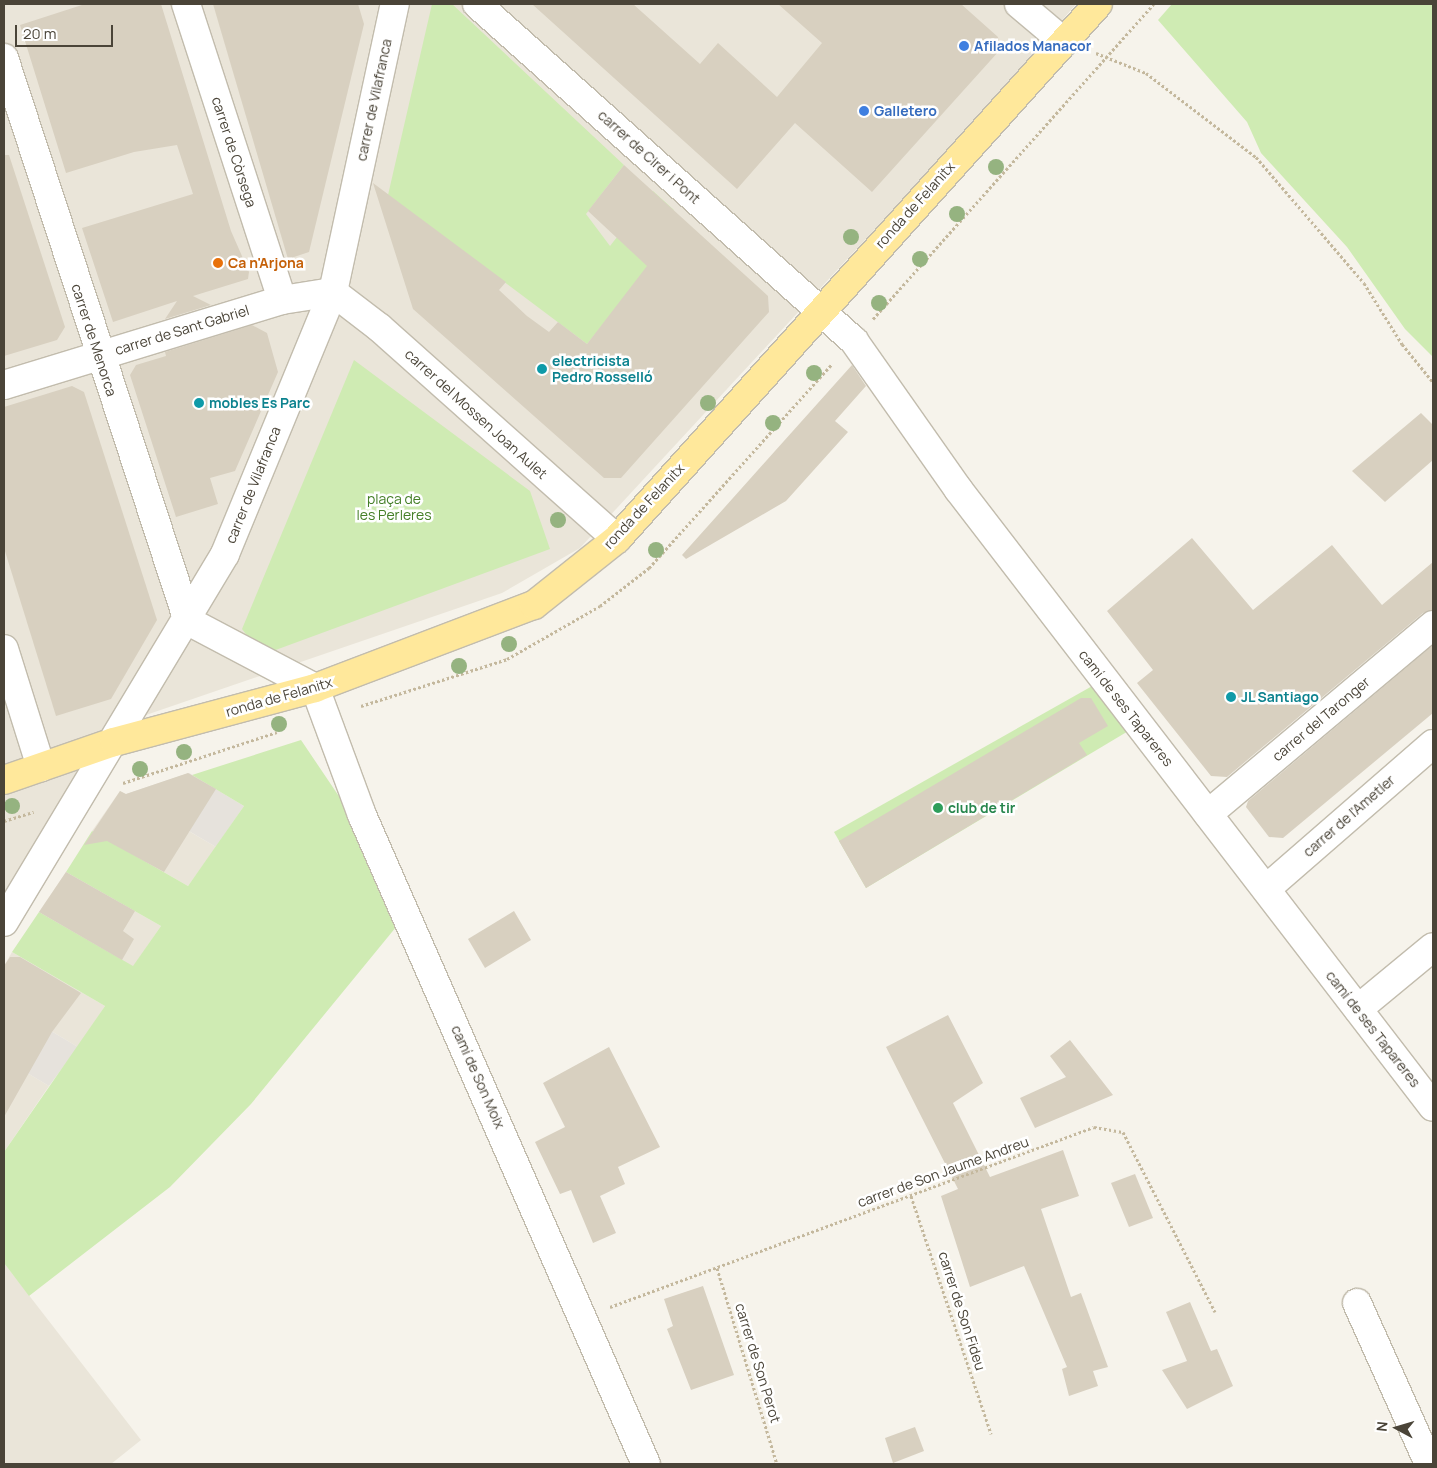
<!DOCTYPE html>
<html>
<head>
<meta charset="utf-8">
<style>
	body { margin:0 }
	#map { position:relative; width:1437px; height:1468px; overflow:hidden; background:#f6f3eb; font-family:Manrope,sans-serif }
	div>[style] { position:absolute }
	.residential>* { inset:0; background:#eae5d9 }
	.industrial>* { inset:0; background:#e6e2dc }
	.green>* { inset:0; background:#cfebb3 }
	.building>* { inset:0; background:#d8d0c0 }
	.path>* { height:3px; margin-top:-1.5px; transform-origin:0; background:repeating-linear-gradient(90deg,#c4b89d 0 2.5px,transparent 0 5px) }
	.roads { filter:drop-shadow(1px 0 #c2bcad) drop-shadow(-1px 0 #c2bcad) drop-shadow(0 1px #c2bcad) drop-shadow(0 -1px #c2bcad) }
	.minor>* { height:28px; margin:-14px; padding:0 14px; transform-origin:14px; border-radius:14px; background:#fff }
	.major>* { height:28px; margin:-14px; padding:0 14px; transform-origin:14px; border-radius:14px; background:#ffe89b }
	.trees>* { width:16px; height:16px; margin:-8px; border-radius:50%; background:#95b380 }
	.dots>* { width:14px; height:14px; translate:-50% -50%; box-sizing:border-box; border:2px solid #fff; border-radius:50% }
	span { translate:-50% -50%; white-space:nowrap; text-align:center; line-height:1.15; -webkit-text-stroke:5px #fff; paint-order:stroke }
	.shop-label { font-size:14px; color:#366cbe; font-weight:700 }
	.left { translate:0 -50%; text-align:left }
	.street-label { font-size:14px; color:#4a4438 }
	.food-label { font-size:14px; color:#c56008; font-weight:700 }
	.culture-label { font-size:14px; color:#0d838f; font-weight:700 }
	.park-label { font-size:14px; color:#457f28 }
	.leisure-label { font-size:14px; color:#27864d; font-weight:700 }
	.frame { position:absolute; inset:0; border:5px solid #4a4438; pointer-events:none }
	.north { position:absolute; left:1372px; top:1403px; width:50px; height:50px; -webkit-text-stroke:4px #fff; paint-order:stroke; rotate:276deg; font-size:14px; font-weight:700; line-height:20px; text-align:center; color:#4a4438 }
	.north::after { content:''; display:block; margin:auto; width:18px; height:22px; background:#4a4438; clip-path:polygon(50% 0,100% 100%,50% 72%,0 100%) }
	.scale { position:absolute; left:15px; top:25px; width:98px; height:22px; box-sizing:border-box; border:2px solid #4a4438; border-top:0; padding-left:6px; font-size:15px; line-height:18px; white-space:nowrap; color:#4a4438; -webkit-text-stroke:4px #fff; paint-order:stroke }
</style>
</head>
<body>
<div id="map">
	<div class="residential">
		<i style="clip-path:polygon(4px 4px,1076px 4px,988px 107px,580px 548px,502px 593px,111px 727px,4px 896px)"></i>
		<i style="clip-path:polygon(120px 791px,216px 847px,188px 886px,92px 831px)"></i>
		<i style="clip-path:polygon(66px 872px,161px 926px,133px 967px,39px 912px)"></i>
		<i style="clip-path:polygon(12px 952px,105px 1006px,78px 1047px,4px 1003px,4px 966px)"></i>
		<i style="clip-path:polygon(4px 1059px,49px 1086px,4px 1152px)"></i>
		<i style="clip-path:polygon(4px 1263px,141px 1440px,111px 1464px,4px 1464px)"></i>
	</div>
	<div class="industrial">
		<i style="clip-path:polygon(189px 773px,244px 806px,216px 847px,126px 794px)"></i>
		<i style="clip-path:polygon(4px 1003px,78px 1047px,49px 1086px,4px 1059px)"></i>
	</div>
	<div class="green">
		<i style="clip-path:polygon(432px 4px,452px 4px,624px 165px,586px 214px,610px 246px,653px 191px,674px 210px,652px 236px,665px 247px,587px 344px,388px 195px)"></i>
		<i style="clip-path:polygon(1172px 4px,1433px 4px,1432px 356px,1405px 329px,1347px 247px,1261px 153px,1247px 122px,1158px 20px)"></i>
		<i style="clip-path:polygon(354px 360px,530px 491px,550px 549px,262px 655px,242px 629px)"></i>
		<i style="clip-path:polygon(1094px 685px,1130px 730px,866px 888px,834px 832px)"></i>
		<i style="clip-path:polygon(301px 740px,357px 823px,401px 921px,251px 1104px,170px 1187px,29px 1296px,4px 1263px,4px 1152px,105px 1006px,12px 952px,39px 912px,133px 966px,161px 926px,66px 872px,92px 831px,188px 886px,244px 806px,192px 775px)"></i>
	</div>
	<div class="building">
		<i style="clip-path:polygon(85px 4px,161px 4px,231px 231px,249px 272px,248px 279px,193px 296px,211px 305px,165px 319px,177px 301px,113px 322px,82px 228px,193px 194px,177px 145px,134px 152px,66px 173px,20px 25px)"></i>
		<i style="clip-path:polygon(213px 4px,358px 4px,364px 24px,309px 252px,288px 259px)"></i>
		<i style="clip-path:polygon(532px 4px,633px 4px,700px 64px,718px 43px,777px 97px,822px 43px,778px 4px,961px 4px,998px 37px,999px 51px,872px 192px,795px 123px,737px 189px)"></i>
		<i style="clip-path:polygon(4px 155px,9px 155px,65px 327px,57px 340px,4px 356px)"></i>
		<i style="clip-path:polygon(624px 165px,768px 296px,769px 312px,621px 478px,604px 478px,413px 309px,373px 183px,506px 282px,499px 290px,527px 316px,549px 332px,558px 322px,587px 344px,647px 266px,588px 211px)"></i>
		<i style="clip-path:polygon(252px 325px,267px 333px,278px 372px,235px 471px,210px 478px,218px 504px,176px 517px,130px 375px,136px 365px,166px 356px,165px 352px)"></i>
		<i style="clip-path:polygon(852px 365px,866px 386px,835px 421px,848px 432px,786px 501px,686px 559px,682px 555px)"></i>
		<i style="clip-path:polygon(72px 386px,84px 392px,157px 620px,111px 699px,56px 716px,4px 548px,4px 407px)"></i>
		<i style="clip-path:polygon(1421px 413px,1433px 425px,1433px 460px,1385px 502px,1352px 471px)"></i>
		<i style="clip-path:polygon(1192px 538px,1253px 610px,1332px 545px,1382px 605px,1433px 562px,1433px 610px,1423px 613px,1227px 777px,1211px 776px,1137px 683px,1153px 670px,1107px 611px)"></i>
		<i style="clip-path:polygon(1433px 645px,1433px 713px,1283px 838px,1269px 837px,1246px 807px,1248px 801px)"></i>
		<i style="clip-path:polygon(1081px 698px,1091px 698px,1108px 726px,1079px 743px,1087px 755px,866px 888px,839px 841px)"></i>
		<i style="clip-path:polygon(188px 773px,216px 789px,164px 872px,107px 841px,84px 845px,120px 791px,126px 794px)"></i>
		<i style="clip-path:polygon(66px 872px,135px 911px,123px 931px,134px 939px,122px 960px,39px 912px)"></i>
		<i style="clip-path:polygon(514px 911px,531px 940px,485px 968px,468px 939px)"></i>
		<i style="clip-path:polygon(10px 957px,20px 957px,81px 993px,52px 1032px,4px 1117px,4px 966px)"></i>
		<i style="clip-path:polygon(948px 1015px,983px 1083px,953px 1103px,990px 1177px,1063px 1150px,1079px 1196px,1041px 1209px,1071px 1297px,1081px 1293px,1108px 1367px,1093px 1371px,1098px 1386px,1069px 1396px,1062px 1369px,1067px 1367px,1024px 1266px,970px 1287px,941px 1196px,958px 1189px,886px 1047px)"></i>
		<i style="clip-path:polygon(1070px 1040px,1113px 1095px,1035px 1128px,1020px 1098px,1066px 1077px,1050px 1056px)"></i>
		<i style="clip-path:polygon(609px 1047px,660px 1147px,618px 1167px,625px 1184px,600px 1196px,616px 1233px,593px 1243px,571px 1190px,560px 1194px,535px 1142px,565px 1127px,543px 1083px)"></i>
		<i style="clip-path:polygon(1135px 1174px,1153px 1218px,1129px 1227px,1111px 1183px)"></i>
		<i style="clip-path:polygon(703px 1286px,734px 1375px,691px 1390px,667px 1329px,673px 1326px,664px 1299px)"></i>
		<i style="clip-path:polygon(1190px 1302px,1211px 1351px,1217px 1349px,1233px 1386px,1187px 1409px,1162px 1370px,1187px 1361px,1166px 1312px)"></i>
		<i style="clip-path:polygon(915px 1427px,924px 1451px,893px 1463px,885px 1438px)"></i>
	</div>
	<div class="path">
		<i style="left:1096px;top:53px;width:54px;rotate:21.8deg"></i>
		<i style="left:1146px;top:73px;width:138px;rotate:37.4deg"></i>
		<i style="left:1256px;top:157px;width:166px;rotate:49.4deg"></i>
		<i style="left:1364px;top:283px;width:72px;rotate:58.1deg"></i>
		<i style="left:1402px;top:344px;width:49px;rotate:50.8deg"></i>
		<i style="left:873px;top:319px;width:422px;rotate:-48.3deg"></i>
		<i style="left:361px;top:706px;width:153px;rotate:-17.8deg"></i>
		<i style="left:507px;top:659px;width:107px;rotate:-29.7deg"></i>
		<i style="left:600px;top:606px;width:62px;rotate:-37.8deg"></i>
		<i style="left:649px;top:568px;width:274px;rotate:-48.1deg"></i>
		<i style="left:123px;top:783px;width:162px;rotate:-18.3deg"></i>
		<i style="left:4px;top:821px;width:31px;rotate:-17deg"></i>
		<i style="left:911px;top:1196px;width:251px;rotate:71.4deg"></i>
		<i style="left:717px;top:1268px;width:205px;rotate:73deg"></i>
		<i style="left:610px;top:1307px;width:516px;rotate:-20.4deg"></i>
		<i style="left:1094px;top:1127px;width:29px;rotate:10deg"></i>
		<i style="left:1123px;top:1132px;width:202px;rotate:62.9deg"></i>
	</div>
	<div class="roads">
		<div class="minor">
			<i style="left:186px;top:4px;width:311px;rotate:72deg"></i>
			<i style="left:477px;top:4px;width:506px;rotate:41.79deg"></i>
			<i style="left:854px;top:341px;width:181px;rotate:54.9deg"></i>
			<i style="left:958px;top:489px;width:779px;rotate:52.45deg"></i>
			<i style="left:1019px;top:4px;width:59px;rotate:40.2deg"></i>
			<i style="left:4px;top:58px;width:592px;rotate:71.9deg"></i>
			<i style="left:4px;top:385px;width:291px;rotate:-17deg"></i>
			<i style="left:282px;top:300px;width:52px;rotate:-8.9deg"></i>
			<i style="left:333px;top:292px;width:59px;rotate:37.5deg"></i>
			<i style="left:380px;top:328px;width:317px;rotate:41.7deg"></i>
			<i style="left:188px;top:621px;width:144px;rotate:27.8deg"></i>
			<i style="left:315px;top:688px;width:135px;rotate:69.7deg"></i>
			<i style="left:362px;top:815px;width:708px;rotate:66.37deg"></i>
			<i style="left:4px;top:649px;width:124px;rotate:72.6deg"></i>
			<i style="left:1208px;top:814px;width:294px;rotate:-40deg"></i>
			<i style="left:1266px;top:889px;width:221px;rotate:-41deg"></i>
			<i style="left:4px;top:922px;width:429px;rotate:-59deg"></i>
			<i style="left:225px;top:554px;width:283px;rotate:-67.6deg"></i>
			<i style="left:333px;top:292px;width:295px;rotate:-77.9deg"></i>
			<i style="left:1358px;top:1009px;width:97px;rotate:-39.6deg"></i>
			<i style="left:1357px;top:1303px;width:176px;rotate:65.9deg"></i>
		</div>
		<div class="major">
			<i style="left:4px;top:780px;width:116px;rotate:-19.1deg"></i>
			<i style="left:114px;top:742px;width:208px;rotate:-15deg"></i>
			<i style="left:315px;top:688px;width:234px;rotate:-20.8deg"></i>
			<i style="left:534px;top:605px;width:106px;rotate:-38.5deg"></i>
			<i style="left:617px;top:539px;width:719px;rotate:-48.04deg"></i>
		</div>
	</div>
	<div class="trees">
		<i style="left:996px;top:167px"></i>
		<i style="left:957px;top:214px"></i>
		<i style="left:851px;top:237px"></i>
		<i style="left:920px;top:259px"></i>
		<i style="left:879px;top:303px"></i>
		<i style="left:814px;top:373px"></i>
		<i style="left:708px;top:403px"></i>
		<i style="left:773px;top:423px"></i>
		<i style="left:558px;top:520px"></i>
		<i style="left:656px;top:550px"></i>
		<i style="left:509px;top:644px"></i>
		<i style="left:459px;top:666px"></i>
		<i style="left:279px;top:724px"></i>
		<i style="left:184px;top:752px"></i>
		<i style="left:140px;top:769px"></i>
		<i style="left:12px;top:806px"></i>
	</div>
	<div class="dots">
		<i style="left:964px;top:46px;background:#3f7fe0"></i>
		<i style="left:864px;top:111px;background:#3f7fe0"></i>
		<i style="left:218px;top:263px;background:#e8710a"></i>
		<i style="left:542px;top:369px;background:#0f9aa8"></i>
		<i style="left:199px;top:403px;background:#0f9aa8"></i>
		<i style="left:1231px;top:697px;background:#0f9aa8"></i>
		<i style="left:938px;top:808px;background:#2e9e5b"></i>
	</div>
	<div class="shop-label">
		<span class="left" style="left:974px;top:46px">Afilados Manacor</span>
		<span class="left" style="left:874px;top:111px">Galletero</span>
	</div>
	<div class="street-label">
		<span style="left:374px;top:100px;rotate:-78deg">carrer de Vilafranca</span>
		<span style="left:234px;top:152px;rotate:72deg">carrer de Còrsega</span>
		<span style="left:649px;top:157px;rotate:42deg">carrer de Cirer i Pont</span>
		<span style="left:915px;top:205px;rotate:-48deg">ronda de Felanitx</span>
		<span style="left:182px;top:330px;rotate:-17deg">carrer de Sant Gabriel</span>
		<span style="left:94px;top:340px;rotate:72deg">carrer de Menorca</span>
		<span style="left:476px;top:414px;rotate:42deg">carrer del Mossen Joan Aulet</span>
		<span style="left:253px;top:485px;rotate:-68deg">carrer de Vilafranca</span>
		<span style="left:644px;top:506px;rotate:-47deg">ronda de Felanitx</span>
		<span style="left:279px;top:697px;rotate:-16deg">ronda de Felanitx</span>
		<span style="left:1126px;top:708px;rotate:52deg">camí de ses Tapareres</span>
		<span style="left:1321px;top:719px;rotate:-40deg">carrer del Taronger</span>
		<span style="left:1349px;top:816px;rotate:-41deg">carrer de l'Ametler</span>
		<span style="left:1373px;top:1029px;rotate:52deg">camí de ses Tapareres</span>
		<span style="left:478px;top:1077px;rotate:66deg">camí de Son Moix</span>
		<span style="left:943px;top:1172px;rotate:-20deg">carrer de Son Jaume Andreu</span>
		<span style="left:962px;top:1311px;rotate:72deg">carrer de Son Fideu</span>
		<span style="left:758px;top:1363px;rotate:73deg">carrer de Son Perot</span>
	</div>
	<div class="food-label">
		<span class="left" style="left:228px;top:263px">Ca n'Arjona</span>
	</div>
	<div class="culture-label">
		<span class="left" style="left:552px;top:369px">electricista<br>Pedro Rosselló</span>
		<span class="left" style="left:209px;top:403px">mobles Es Parc</span>
		<span class="left" style="left:1241px;top:697px">JL Santiago</span>
	</div>
	<div class="park-label">
		<span style="left:394px;top:507px">plaça de<br>les Perleres</span>
	</div>
	<div class="leisure-label">
		<span class="left" style="left:948px;top:808px">club de tir</span>
	</div>
	<div class="frame"></div>
	<div class="north">N</div>
	<div class="scale">20 m</div>
</div>
</body>
</html>
